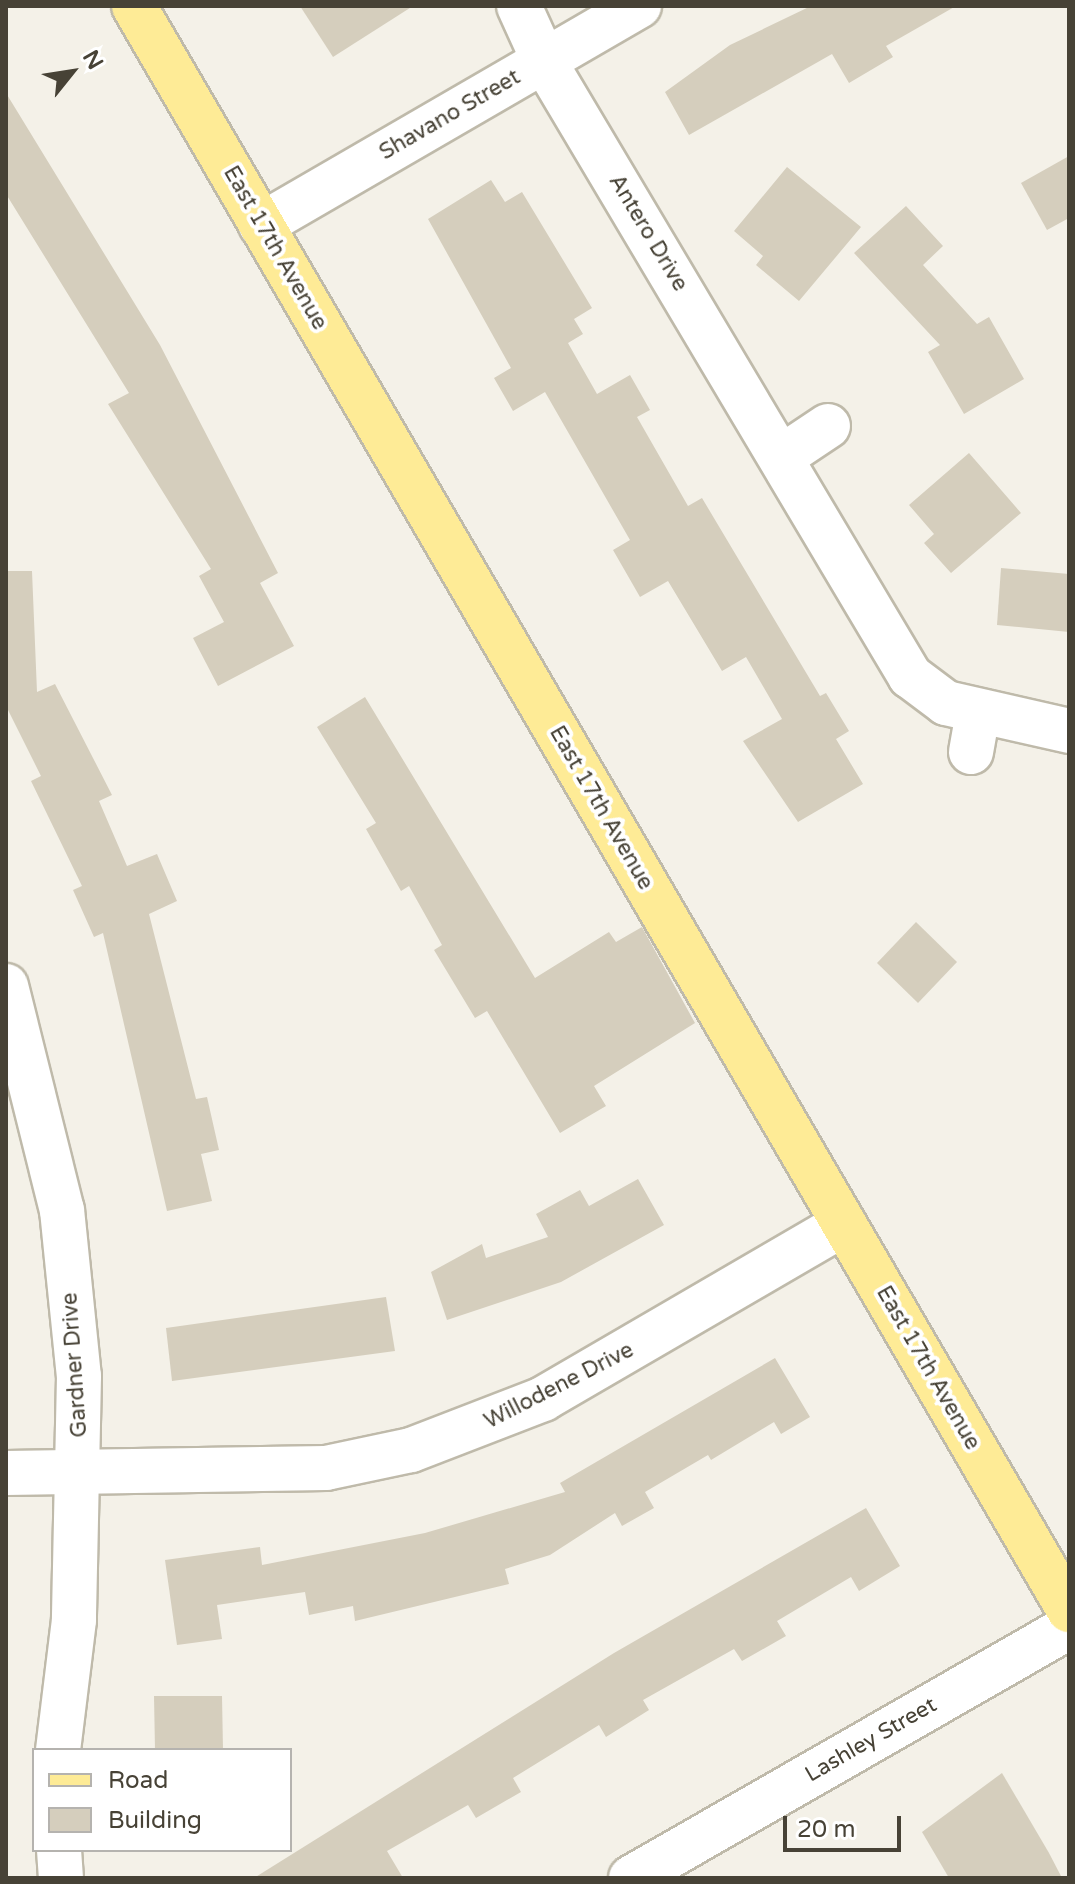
<!DOCTYPE html>
<html>
<head>
<meta charset="utf-8">
<style>
	body { margin:0 }
	#map { position:relative; width:1075px; height:1884px; overflow:hidden; background:#f4f1e8; font-family:"Varela Round",sans-serif }
	div>[style] { position:absolute }
	.building>* { inset:0; background:#d5cebd }
	.roads { filter:drop-shadow(2px 0 #bfbaaa) drop-shadow(-2px 0 #bfbaaa) drop-shadow(0 2px #bfbaaa) drop-shadow(0 -2px #bfbaaa) }
	.minor>* { height:44px; margin:-22px; padding:0 22px; transform-origin:22px; border-radius:22px; background:#fff }
	.major>* { height:44px; margin:-22px; padding:0 22px; transform-origin:22px; border-radius:22px; background:#feeb96 }
	span { translate:-50% -50%; white-space:nowrap; text-align:center; line-height:1.15; -webkit-text-stroke:8px #fff; paint-order:stroke }
	.street-label { font-size:22px; color:#474236 }
	.frame { position:absolute; inset:0; border:8px solid #474236; pointer-events:none }
	.legend { position:absolute; left:32px; top:1748px; width:260px; height:104px; box-sizing:border-box; background:#fff; border:2px solid #b5b3af; margin:0; padding:10px 14px; list-style:none; font-size:24px; color:#474236 }
	.legend li { display:flex; align-items:center; gap:16px; height:40px }
	.legend b { width:40px; border:2px solid #b5b3af }
	.north { position:absolute; left:32px; top:32px; width:80px; height:80px; -webkit-text-stroke:6px #fff; paint-order:stroke; rotate:60deg; font-size:22px; font-weight:700; line-height:32px; text-align:center; color:#474236 }
	.north::after { content:''; display:block; margin:auto; width:28px; height:36px; background:#474236; clip-path:polygon(50% 0,100% 100%,50% 72%,0 100%) }
	.scale { position:absolute; left:783px; top:1816px; width:118px; height:36px; box-sizing:border-box; border:4px solid #474236; border-top:0; padding-left:10px; font-size:24px; line-height:28px; white-space:nowrap; color:#474236; -webkit-text-stroke:6px #fff; paint-order:stroke }
</style>
</head>
<body>
<div id="map">
	<div class="building">
		<i style="clip-path:polygon(300px 6px,413px 6px,333px 57px)"></i>
		<i style="clip-path:polygon(811px 6px,956px 6px,886px 46px,893px 57px,849px 83px,832px 54px,689px 135px,665px 92px,730px 45px)"></i>
		<i style="clip-path:polygon(6px 93px,160px 345px,278px 573px,260px 583px,294px 646px,218px 686px,193px 638px,224px 622px,199px 576px,211px 569px,108px 404px,129px 393px,6px 194px)"></i>
		<i style="clip-path:polygon(1069px 156px,1069px 218px,1047px 230px,1021px 183px)"></i>
		<i style="clip-path:polygon(787px 167px,861px 227px,799px 301px,756px 265px,763px 256px,734px 231px)"></i>
		<i style="clip-path:polygon(491px 180px,505px 202px,522px 192px,592px 308px,574px 319px,583px 334px,568px 343px,597px 394px,630px 375px,650px 410px,637px 417px,688px 506px,702px 498px,820px 696px,826px 693px,849px 731px,836px 739px,863px 784px,798px 822px,743px 741px,782px 719px,746px 657px,722px 671px,668px 581px,640px 597px,613px 550px,630px 540px,545px 392px,513px 411px,494px 378px,511px 368px,428px 219px)"></i>
		<i style="clip-path:polygon(906px 206px,943px 246px,923px 265px,977px 324px,989px 317px,1024px 379px,964px 414px,928px 352px,940px 345px,854px 253px)"></i>
		<i style="clip-path:polygon(969px 453px,1021px 513px,951px 573px,924px 543px,934px 534px,909px 505px)"></i>
		<i style="clip-path:polygon(1001px 568px,1069px 574px,1069px 632px,997px 625px)"></i>
		<i style="clip-path:polygon(6px 571px,32px 571px,37px 692px,55px 684px,112px 795px,99px 801px,127px 866px,157px 854px,177px 901px,149px 914px,196px 1099px,207px 1097px,219px 1150px,201px 1154px,212px 1201px,167px 1211px,103px 933px,94px 937px,73px 890px,82px 886px,31px 781px,41px 776px,6px 706px)"></i>
		<i style="clip-path:polygon(365px 697px,535px 978px,609px 932px,616px 942px,642px 927px,695px 1023px,594px 1086px,606px 1106px,560px 1133px,487px 1011px,475px 1018px,434px 950px,442px 945px,409px 886px,401px 891px,366px 829px,376px 823px,317px 727px)"></i>
		<i style="clip-path:polygon(916px 922px,957px 962px,918px 1003px,877px 963px)"></i>
		<i style="clip-path:polygon(638px 1179px,664px 1225px,561px 1282px,447px 1320px,431px 1272px,482px 1244px,486px 1258px,548px 1237px,536px 1214px,580px 1190px,589px 1206px)"></i>
		<i style="clip-path:polygon(386px 1297px,395px 1351px,172px 1381px,166px 1328px)"></i>
		<i style="clip-path:polygon(775px 1358px,810px 1417px,781px 1434px,774px 1422px,711px 1460px,708px 1455px,645px 1492px,654px 1508px,622px 1526px,615px 1513px,550px 1555px,505px 1569px,509px 1584px,355px 1621px,353px 1606px,309px 1615px,305px 1592px,217px 1605px,222px 1639px,177px 1645px,165px 1560px,260px 1547px,262px 1565px,425px 1533px,565px 1492px,560px 1483px)"></i>
		<i style="clip-path:polygon(866px 1508px,900px 1566px,859px 1591px,851px 1577px,777px 1621px,786px 1636px,742px 1661px,734px 1649px,643px 1700px,649px 1710px,606px 1737px,599px 1725px,513px 1778px,521px 1792px,476px 1818px,468px 1805px,387px 1851px,403px 1878px,254px 1878px,614px 1653px)"></i>
		<i style="clip-path:polygon(154px 1696px,222px 1696px,223px 1750px,155px 1750px)"></i>
		<i style="clip-path:polygon(1002px 1773px,1049px 1853px,1062px 1878px,949px 1878px,922px 1832px)"></i>
	</div>
	<div class="roads">
		<div class="minor">
			<i style="left:519px;top:6px;width:60px;rotate:65.6deg"></i>
			<i style="left:544px;top:61px;width:716px;rotate:59.24deg"></i>
			<i style="left:910px;top:676px;width:45px;rotate:36.9deg"></i>
			<i style="left:946px;top:703px;width:126px;rotate:12.8deg"></i>
			<i style="left:261px;top:225px;width:437px;rotate:-30.1deg"></i>
			<i style="left:783px;top:456px;width:54px;rotate:-33.7deg"></i>
			<i style="left:971px;top:752px;width:39px;rotate:-80deg"></i>
			<i style="left:6px;top:986px;width:231px;rotate:76deg"></i>
			<i style="left:62px;top:1210px;width:167px;rotate:84.2deg"></i>
			<i style="left:79px;top:1376px;width:244px;rotate:91.2deg"></i>
			<i style="left:74px;top:1620px;width:131px;rotate:97deg"></i>
			<i style="left:6px;top:1473px;width:320px;rotate:-0.9deg"></i>
			<i style="left:326px;top:1468px;width:87px;rotate:-12deg"></i>
			<i style="left:411px;top:1450px;width:142px;rotate:-21.1deg"></i>
			<i style="left:543px;top:1399px;width:348px;rotate:-30.2deg"></i>
			<i style="left:59px;top:1850px;width:28px;rotate:86deg"></i>
			<i style="left:631px;top:1878px;width:505px;rotate:-29.82deg"></i>
		</div>
		<div class="major">
			<i style="left:134px;top:6px;width:1857px;rotate:59.76deg"></i>
		</div>
	</div>
	<div class="street-label">
		<span style="left:450px;top:115px;rotate:-30deg">Shavano Street</span>
		<span style="left:648px;top:233px;rotate:59deg">Antero Drive</span>
		<span style="left:275px;top:248px;rotate:60deg">East 17th Avenue</span>
		<span style="left:601px;top:808px;rotate:60deg">East 17th Avenue</span>
		<span style="left:75px;top:1365px;rotate:-94deg">Gardner Drive</span>
		<span style="left:928px;top:1368px;rotate:60deg">East 17th Avenue</span>
		<span style="left:559px;top:1386px;rotate:-27deg">Willodene Drive</span>
		<span style="left:871px;top:1740px;rotate:-30deg">Lashley Street</span>
	</div>
	<div class="frame"></div>
	<ul class="legend">
	<li><b style="height:10px;background:#feeb96"></b>Road</li>
	<li><b style="height:22px;background:#d5cebd"></b>Building</li>
	</ul>
	<div class="north">N</div>
	<div class="scale">20 m</div>
</div>
</body>
</html>
